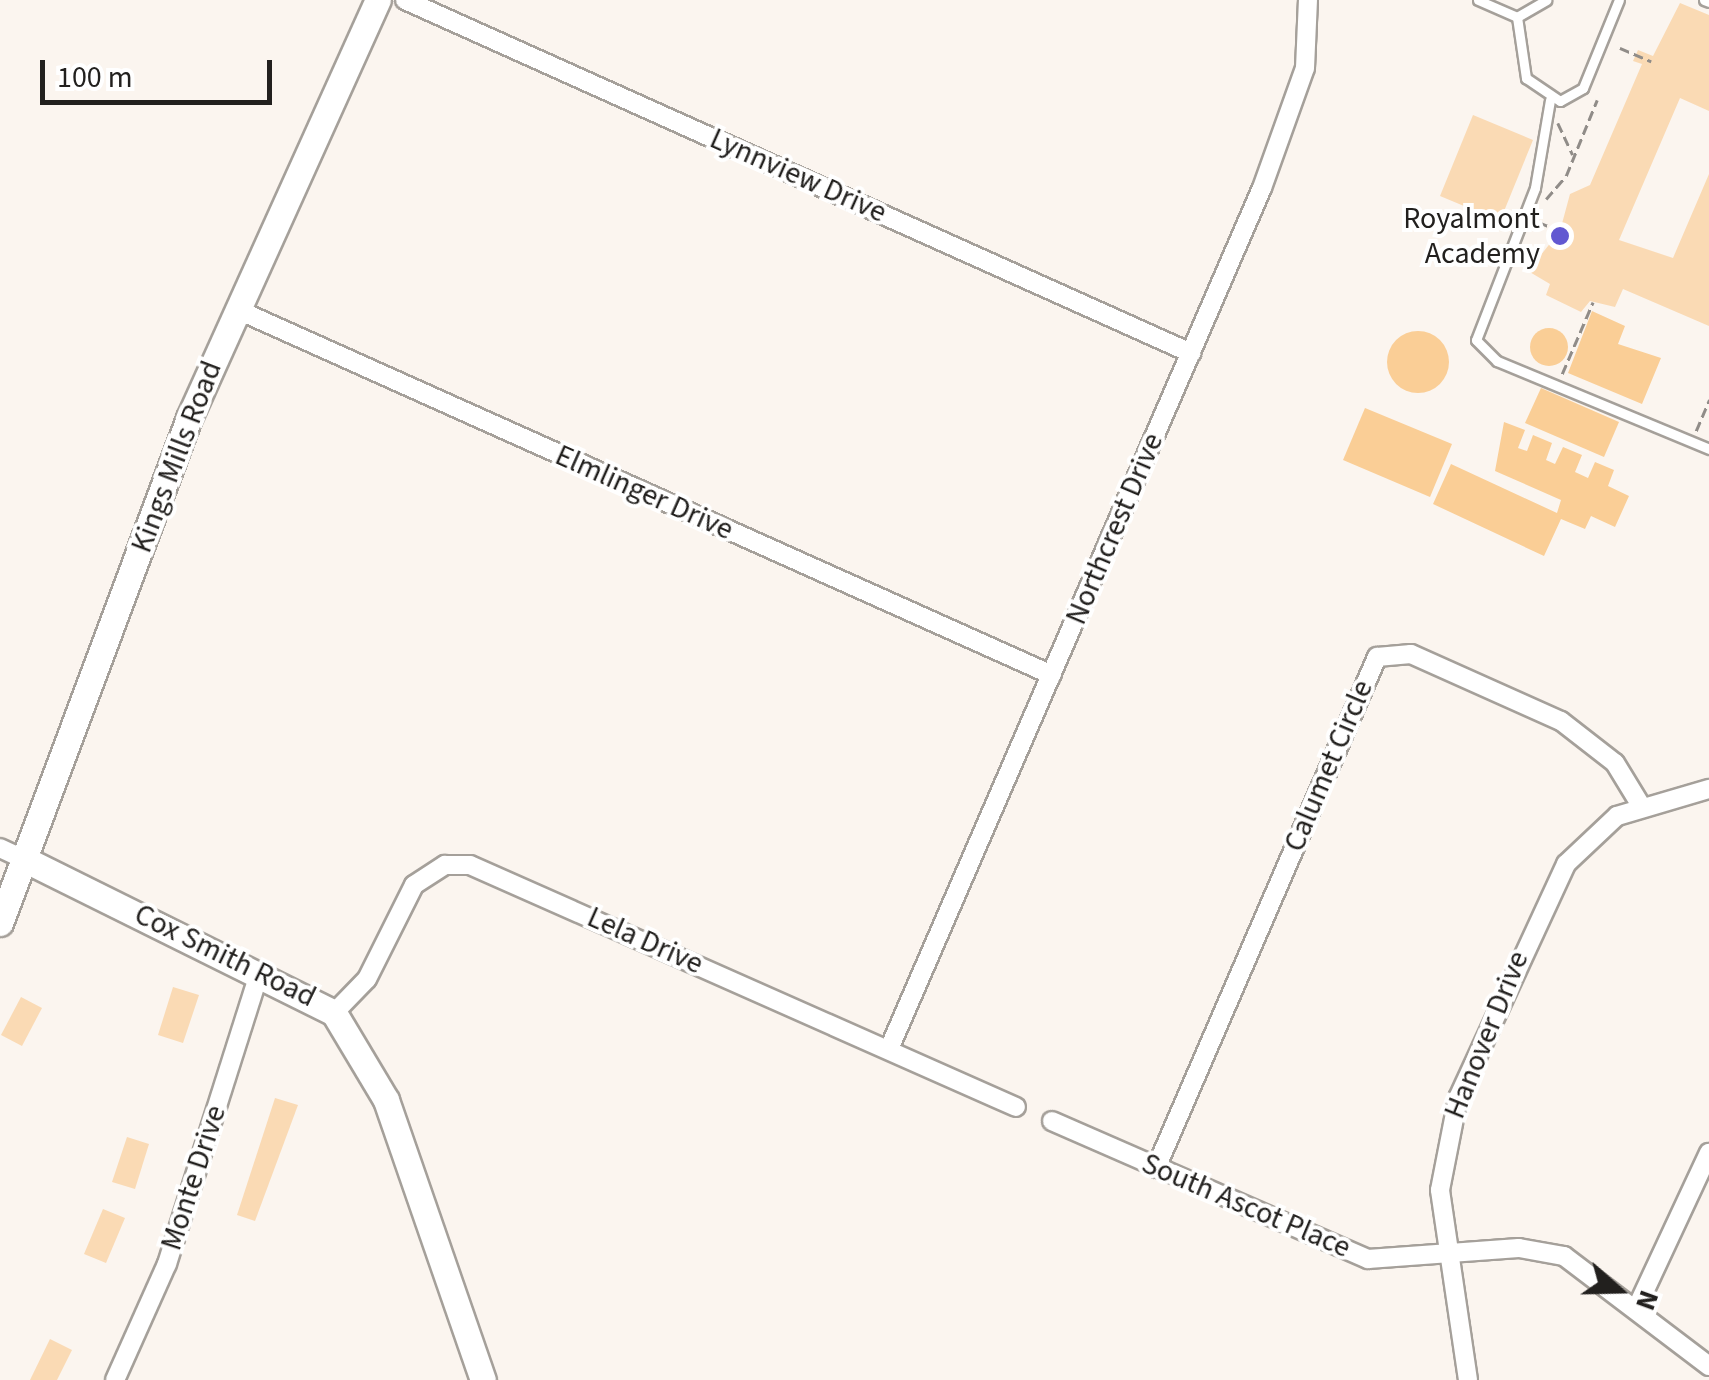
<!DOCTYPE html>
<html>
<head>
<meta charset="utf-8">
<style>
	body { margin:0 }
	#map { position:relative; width:1709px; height:1380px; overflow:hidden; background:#fbf5ef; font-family:"Source Sans 3",sans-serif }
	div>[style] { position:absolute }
	.green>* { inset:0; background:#face96 }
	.round { border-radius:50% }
	.building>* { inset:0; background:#fadab4 }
	.path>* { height:2.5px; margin-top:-1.25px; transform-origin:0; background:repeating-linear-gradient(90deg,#908c88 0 10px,transparent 0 15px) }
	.roads { filter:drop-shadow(2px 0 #a5a09a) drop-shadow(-2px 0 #a5a09a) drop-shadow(0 2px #a5a09a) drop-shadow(0 -2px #a5a09a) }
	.lane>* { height:9px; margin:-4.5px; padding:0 4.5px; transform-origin:4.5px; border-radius:4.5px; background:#fff }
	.street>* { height:18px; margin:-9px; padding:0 9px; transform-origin:9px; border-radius:9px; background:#fff }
	.secondary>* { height:25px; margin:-12.5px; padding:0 12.5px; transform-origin:12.5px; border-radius:12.5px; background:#fff }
	.dots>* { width:28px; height:28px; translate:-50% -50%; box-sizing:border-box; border:5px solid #fff; border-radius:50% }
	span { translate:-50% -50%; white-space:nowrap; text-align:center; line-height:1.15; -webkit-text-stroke:8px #fff; paint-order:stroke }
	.street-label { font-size:30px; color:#22201e }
	.poi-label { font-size:30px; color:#22201e }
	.right { translate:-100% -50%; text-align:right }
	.north { position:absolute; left:1569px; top:1240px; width:100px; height:100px; -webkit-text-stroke:8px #fff; paint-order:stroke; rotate:110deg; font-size:28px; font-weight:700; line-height:40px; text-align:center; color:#22201e }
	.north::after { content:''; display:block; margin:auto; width:35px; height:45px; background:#22201e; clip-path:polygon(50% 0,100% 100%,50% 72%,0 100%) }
	.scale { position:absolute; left:40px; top:60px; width:232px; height:45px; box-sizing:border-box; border:5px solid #22201e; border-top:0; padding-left:12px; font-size:30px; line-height:35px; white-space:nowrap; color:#22201e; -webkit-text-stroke:8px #fff; paint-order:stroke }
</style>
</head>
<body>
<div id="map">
	<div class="green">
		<i style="clip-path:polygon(1592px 311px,1625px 326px,1618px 344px,1661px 358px,1642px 404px,1568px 373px)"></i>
		<i class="round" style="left:1530px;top:328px;width:38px;height:38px"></i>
		<i class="round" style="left:1387px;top:331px;width:62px;height:62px"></i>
		<i style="clip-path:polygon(1541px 388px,1619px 422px,1604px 457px,1525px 423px)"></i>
		<i style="clip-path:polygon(1365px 408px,1452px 444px,1430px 497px,1343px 460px)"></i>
		<i style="clip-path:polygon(1504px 422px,1525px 430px,1518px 448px,1527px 451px,1533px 435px,1552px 443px,1546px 460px,1555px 464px,1563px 447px,1582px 455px,1575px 472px,1588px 478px,1595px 462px,1614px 470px,1608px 486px,1629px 496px,1615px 527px,1591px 516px,1585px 529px,1561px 519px,1544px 556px,1433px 504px,1451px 464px,1557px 513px,1561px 500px,1495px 471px)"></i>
	</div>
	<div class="building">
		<i style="clip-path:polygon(1680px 3px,1709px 15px,1709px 111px,1680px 98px,1619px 240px,1673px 258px,1709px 174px,1709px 326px,1623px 289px,1615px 307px,1590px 301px,1581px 312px,1546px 295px,1550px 284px,1528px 271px,1560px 231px,1570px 194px,1590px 185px,1642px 64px,1633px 61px,1638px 50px,1653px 56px)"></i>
		<i style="clip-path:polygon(1473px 115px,1533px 140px,1500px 221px,1440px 196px)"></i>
		<i style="clip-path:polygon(173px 987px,199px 995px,183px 1043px,158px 1035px)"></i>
		<i style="clip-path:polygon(21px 997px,42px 1008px,22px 1046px,1px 1035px)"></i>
		<i style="clip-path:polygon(275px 1098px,298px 1105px,255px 1221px,237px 1215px)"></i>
		<i style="clip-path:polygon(127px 1137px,149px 1144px,135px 1189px,112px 1182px)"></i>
		<i style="clip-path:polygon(103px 1209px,125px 1218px,106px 1263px,84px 1254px)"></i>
		<i style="clip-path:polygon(50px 1339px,72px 1350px,57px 1380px,30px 1380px)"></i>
	</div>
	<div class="path">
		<i style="left:1620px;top:48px;width:34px;rotate:23deg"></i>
		<i style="left:1558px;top:123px;width:35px;rotate:65deg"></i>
		<i style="left:1546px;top:199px;width:30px;rotate:-49deg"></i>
		<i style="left:1566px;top:176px;width:82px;rotate:-67.8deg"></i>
		<i style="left:1538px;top:222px;width:24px;rotate:22deg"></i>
		<i style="left:1562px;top:374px;width:78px;rotate:-66.7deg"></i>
		<i style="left:1696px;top:431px;width:34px;rotate:-67deg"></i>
	</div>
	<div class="roads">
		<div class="lane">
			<i style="left:1478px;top:0;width:43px;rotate:23.6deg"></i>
			<i style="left:1704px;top:0;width:5px;rotate:22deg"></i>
			<i style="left:1517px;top:17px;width:62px;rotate:81.6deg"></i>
			<i style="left:1526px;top:78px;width:41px;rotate:34.1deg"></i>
			<i style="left:1560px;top:101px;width:26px;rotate:-29deg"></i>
			<i style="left:1583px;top:88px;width:95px;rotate:-67.8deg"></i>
			<i style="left:1517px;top:17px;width:34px;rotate:-30deg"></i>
			<i style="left:1550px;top:100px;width:89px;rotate:99.7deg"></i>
			<i style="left:1535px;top:188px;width:163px;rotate:111.2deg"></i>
			<i style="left:1476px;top:340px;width:30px;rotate:45deg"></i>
			<i style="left:1497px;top:361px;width:230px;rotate:22.5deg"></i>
		</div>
		<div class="street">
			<i style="left:405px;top:0;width:862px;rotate:24.19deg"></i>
			<i style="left:236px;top:309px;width:894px;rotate:24.16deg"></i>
			<i style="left:0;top:848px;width:29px;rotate:25deg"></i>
			<i style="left:334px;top:1013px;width:47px;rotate:-45.9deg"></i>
			<i style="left:367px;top:979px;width:105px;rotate:-63.4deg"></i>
			<i style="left:414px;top:885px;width:37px;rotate:-33deg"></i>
			<i style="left:445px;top:865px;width:25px"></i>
			<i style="left:470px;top:865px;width:597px;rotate:23.9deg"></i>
			<i style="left:889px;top:1049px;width:938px;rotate:-66.58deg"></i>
			<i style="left:1262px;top:188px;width:127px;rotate:-70.3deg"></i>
			<i style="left:1305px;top:68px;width:68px;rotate:-87.5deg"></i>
			<i style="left:1052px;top:1121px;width:345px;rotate:23.6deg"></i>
			<i style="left:1368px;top:1259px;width:151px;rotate:-4.2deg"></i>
			<i style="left:1519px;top:1248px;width:46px;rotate:10.1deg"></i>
			<i style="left:1564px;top:1256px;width:182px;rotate:37.2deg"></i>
			<i style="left:1156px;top:1168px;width:557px;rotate:-66.61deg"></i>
			<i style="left:1377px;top:657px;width:34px;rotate:-5deg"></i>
			<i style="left:1411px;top:654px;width:164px;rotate:24.1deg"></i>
			<i style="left:1561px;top:721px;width:68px;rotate:37.9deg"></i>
			<i style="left:1615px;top:763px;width:48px;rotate:58.6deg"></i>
			<i style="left:1638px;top:1305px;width:168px;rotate:-65deg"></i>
			<i style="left:115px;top:1380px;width:127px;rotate:-65.9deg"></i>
			<i style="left:167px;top:1264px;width:307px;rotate:-72.4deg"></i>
			<i style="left:1468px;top:1380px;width:192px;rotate:-98.4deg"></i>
			<i style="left:1440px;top:1190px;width:94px;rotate:-78.9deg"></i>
			<i style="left:1458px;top:1098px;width:258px;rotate:-65.2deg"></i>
			<i style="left:1566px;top:864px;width:70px;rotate:-43.3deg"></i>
			<i style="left:1617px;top:816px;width:96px;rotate:-16.4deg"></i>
		</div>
		<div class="secondary">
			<i style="left:26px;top:860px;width:344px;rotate:26.4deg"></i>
			<i style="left:334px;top:1013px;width:101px;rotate:59.1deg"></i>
			<i style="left:386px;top:1100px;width:296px;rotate:70.9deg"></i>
			<i style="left:0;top:923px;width:539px;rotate:-69.48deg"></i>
			<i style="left:189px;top:418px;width:459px;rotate:-65.7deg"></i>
		</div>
	</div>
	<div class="dots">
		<i style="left:1560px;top:236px;background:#6258d1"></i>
	</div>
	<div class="street-label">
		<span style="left:798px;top:176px;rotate:24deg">Lynnview Drive</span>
		<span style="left:177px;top:457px;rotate:-69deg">Kings Mills Road</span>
		<span style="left:644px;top:493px;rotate:24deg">Elmlinger Drive</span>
		<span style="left:1115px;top:529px;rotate:-67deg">Northcrest Drive</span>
		<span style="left:1329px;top:766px;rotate:-67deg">Calumet Circle</span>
		<span style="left:645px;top:941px;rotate:24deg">Lela Drive</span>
		<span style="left:225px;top:956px;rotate:26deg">Cox Smith Road</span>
		<span style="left:1487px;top:1035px;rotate:-68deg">Hanover Drive</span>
		<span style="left:194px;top:1178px;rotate:-72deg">Monte Drive</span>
		<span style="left:1246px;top:1206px;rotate:23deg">South Ascot Place</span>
	</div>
	<div class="poi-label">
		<span class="right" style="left:1540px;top:236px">Royalmont<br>Academy</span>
	</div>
	<div class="north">N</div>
	<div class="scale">100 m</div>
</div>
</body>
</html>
